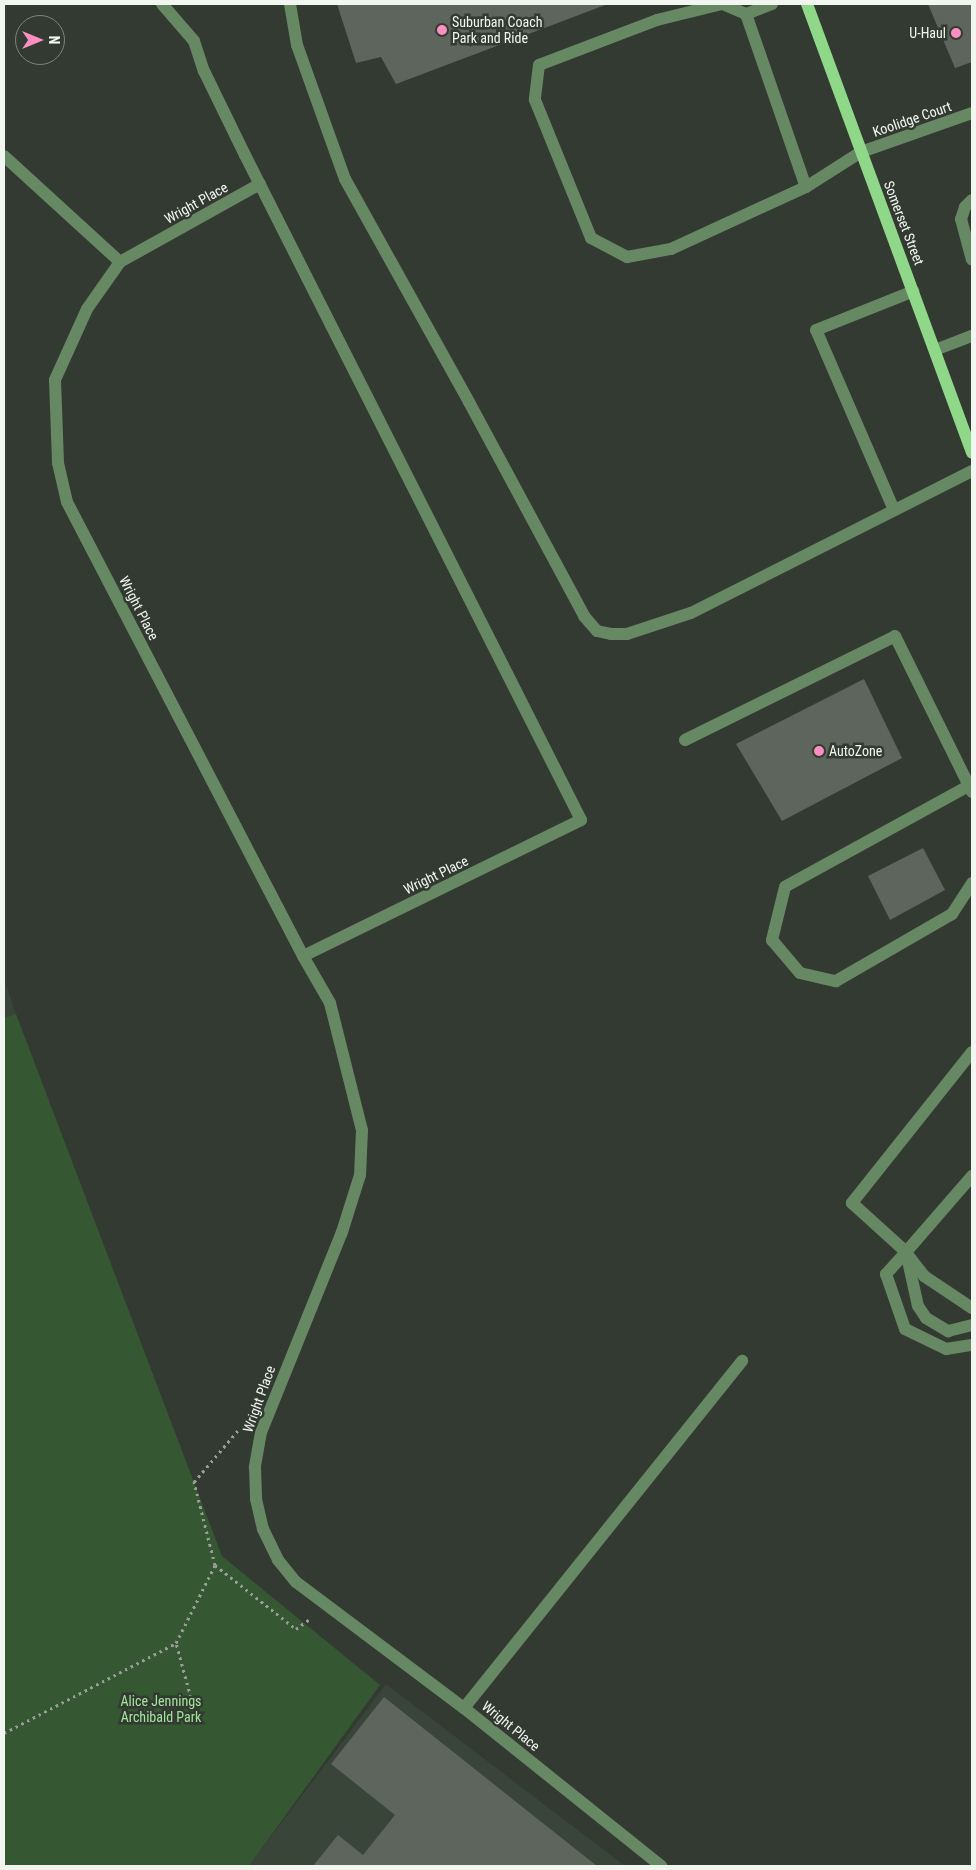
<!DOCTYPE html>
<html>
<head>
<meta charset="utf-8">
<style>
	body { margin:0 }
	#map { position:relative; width:976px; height:1870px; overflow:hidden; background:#333a32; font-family:"Roboto Condensed",sans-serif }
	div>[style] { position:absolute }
	.built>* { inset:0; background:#394538 }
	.green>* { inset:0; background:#355732 }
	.building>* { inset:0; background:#5e655d }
	.path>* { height:3px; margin-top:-1.5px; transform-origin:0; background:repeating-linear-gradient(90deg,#999e98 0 2.5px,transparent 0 6.5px) }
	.minor>* { height:12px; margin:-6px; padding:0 6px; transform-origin:6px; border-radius:6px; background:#668862 }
	.major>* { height:12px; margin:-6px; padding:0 6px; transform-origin:6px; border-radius:6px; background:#90d889 }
	.dots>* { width:14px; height:14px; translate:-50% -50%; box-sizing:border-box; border:2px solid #333a32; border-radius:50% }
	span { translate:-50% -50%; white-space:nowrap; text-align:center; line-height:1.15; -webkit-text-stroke:5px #333a32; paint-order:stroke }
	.poi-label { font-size:14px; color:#f2f6f1 }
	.left { translate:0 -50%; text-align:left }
	.right { translate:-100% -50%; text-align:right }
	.street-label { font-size:14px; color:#f2f6f1 }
	.park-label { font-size:14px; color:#a1e59a }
	.frame { position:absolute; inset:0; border:5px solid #f2f6f1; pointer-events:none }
	.north { position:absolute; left:15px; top:15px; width:50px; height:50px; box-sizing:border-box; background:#333a32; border:1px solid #7f857e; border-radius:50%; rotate:90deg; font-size:14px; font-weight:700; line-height:20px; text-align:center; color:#f2f6f1 }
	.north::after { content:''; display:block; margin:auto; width:18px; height:22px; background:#fc8fc1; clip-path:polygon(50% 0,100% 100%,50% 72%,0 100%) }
</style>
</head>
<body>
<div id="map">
	<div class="built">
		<i style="clip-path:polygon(4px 979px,16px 1014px,4px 1018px)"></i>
		<i style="clip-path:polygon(386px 1684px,625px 1866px,249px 1866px)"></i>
	</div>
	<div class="green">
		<i style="clip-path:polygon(16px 1014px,222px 1556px,380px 1685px,249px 1866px,4px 1866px,4px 1018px)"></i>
	</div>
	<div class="building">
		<i style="clip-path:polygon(337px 4px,608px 4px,396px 84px,381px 57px,356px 63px)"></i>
		<i style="clip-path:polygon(928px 4px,972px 4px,972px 62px,955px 68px)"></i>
		<i style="clip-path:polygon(864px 679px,902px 758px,782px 821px,736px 744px)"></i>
		<i style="clip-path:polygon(923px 848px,945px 890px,890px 920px,868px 876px)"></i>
		<i style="clip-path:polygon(384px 1697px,597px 1866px,313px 1866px,338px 1835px,363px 1855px,395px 1815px,331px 1764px)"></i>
	</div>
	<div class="path">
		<i style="left:215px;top:1565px;width:86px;rotate:-104.2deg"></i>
		<i style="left:194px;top:1482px;width:71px;rotate:-49.6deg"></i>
		<i style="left:196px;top:1716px;width:76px;rotate:-105.3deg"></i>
		<i style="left:176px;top:1643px;width:87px;rotate:-63.4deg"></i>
		<i style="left:215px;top:1565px;width:103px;rotate:38.3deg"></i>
		<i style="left:296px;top:1629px;width:17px;rotate:-36deg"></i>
		<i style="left:4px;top:1733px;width:194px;rotate:-27.6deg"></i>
	</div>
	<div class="minor">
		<i style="left:162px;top:4px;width:49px;rotate:49.1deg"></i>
		<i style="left:194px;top:41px;width:32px;rotate:72deg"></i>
		<i style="left:204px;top:71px;width:93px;rotate:64deg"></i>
		<i style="left:245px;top:155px;width:745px;rotate:63.19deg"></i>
		<i style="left:581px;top:820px;width:309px;rotate:153.9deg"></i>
		<i style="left:290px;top:4px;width:42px;rotate:80.3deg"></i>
		<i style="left:297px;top:45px;width:142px;rotate:70.3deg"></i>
		<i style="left:345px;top:179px;width:255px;rotate:60.9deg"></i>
		<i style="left:469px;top:402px;width:243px;rotate:61.7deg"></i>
		<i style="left:584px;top:616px;width:20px;rotate:49deg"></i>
		<i style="left:597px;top:631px;width:14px;rotate:12deg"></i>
		<i style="left:611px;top:634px;width:16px"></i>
		<i style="left:627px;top:634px;width:67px;rotate:-18.2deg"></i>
		<i style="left:691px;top:613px;width:315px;rotate:-26.8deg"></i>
		<i style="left:772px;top:4px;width:28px;rotate:159deg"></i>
		<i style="left:746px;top:14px;width:26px;rotate:-157deg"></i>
		<i style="left:722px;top:4px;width:67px;rotate:166.2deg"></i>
		<i style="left:657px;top:20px;width:126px;rotate:159.1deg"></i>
		<i style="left:539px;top:65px;width:35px;rotate:97deg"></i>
		<i style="left:535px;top:100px;width:149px;rotate:67.9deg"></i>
		<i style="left:591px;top:238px;width:41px;rotate:27.8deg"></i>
		<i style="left:627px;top:257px;width:45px;rotate:-10.3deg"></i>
		<i style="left:671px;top:249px;width:149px;rotate:-24.7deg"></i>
		<i style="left:806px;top:187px;width:65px;rotate:-32.5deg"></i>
		<i style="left:861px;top:152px;width:118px;rotate:-19.4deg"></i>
		<i style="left:746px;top:14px;width:183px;rotate:70.9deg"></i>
		<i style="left:4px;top:156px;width:157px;rotate:42.4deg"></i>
		<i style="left:260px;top:184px;width:160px;rotate:150.9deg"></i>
		<i style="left:120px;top:262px;width:57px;rotate:125.1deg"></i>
		<i style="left:87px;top:309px;width:78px;rotate:114.3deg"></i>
		<i style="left:55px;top:380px;width:83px;rotate:87.9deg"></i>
		<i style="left:58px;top:463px;width:40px;rotate:77deg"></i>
		<i style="left:67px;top:502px;width:512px;rotate:62.53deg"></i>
		<i style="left:303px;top:956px;width:54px;rotate:60.1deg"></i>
		<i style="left:330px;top:1003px;width:131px;rotate:75.9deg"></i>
		<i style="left:362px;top:1130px;width:45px;rotate:92.5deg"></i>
		<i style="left:360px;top:1175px;width:60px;rotate:107.5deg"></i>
		<i style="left:342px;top:1232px;width:216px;rotate:112deg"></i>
		<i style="left:261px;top:1432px;width:36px;rotate:100deg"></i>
		<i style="left:255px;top:1467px;width:32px;rotate:88deg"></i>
		<i style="left:256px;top:1499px;width:31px;rotate:77deg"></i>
		<i style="left:263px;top:1529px;width:34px;rotate:64deg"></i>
		<i style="left:278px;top:1560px;width:28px;rotate:51deg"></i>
		<i style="left:296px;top:1582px;width:210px;rotate:36.9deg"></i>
		<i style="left:464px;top:1708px;width:253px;rotate:38.7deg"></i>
		<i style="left:972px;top:200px;width:10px;rotate:135deg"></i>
		<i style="left:965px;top:207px;width:13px;rotate:108deg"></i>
		<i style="left:961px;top:219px;width:42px;rotate:75deg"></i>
		<i style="left:935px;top:350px;width:40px;rotate:-21deg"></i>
		<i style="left:894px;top:510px;width:196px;rotate:-113.4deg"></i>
		<i style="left:816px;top:330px;width:105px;rotate:-21.7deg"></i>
		<i style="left:685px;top:740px;width:234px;rotate:-26.3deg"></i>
		<i style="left:895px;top:636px;width:174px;rotate:63.7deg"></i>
		<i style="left:972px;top:784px;width:213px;rotate:151.2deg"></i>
		<i style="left:785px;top:887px;width:55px;rotate:103.8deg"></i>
		<i style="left:772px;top:940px;width:43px;rotate:49.7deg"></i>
		<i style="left:800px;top:973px;width:37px;rotate:13deg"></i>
		<i style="left:836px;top:981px;width:134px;rotate:-30deg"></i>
		<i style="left:952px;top:914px;width:37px;rotate:-57deg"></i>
		<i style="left:972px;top:1052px;width:193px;rotate:128.5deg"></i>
		<i style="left:852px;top:1203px;width:73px;rotate:42.2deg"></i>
		<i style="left:906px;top:1252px;width:101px;rotate:-49deg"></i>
		<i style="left:906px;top:1252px;width:30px;rotate:132deg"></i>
		<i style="left:886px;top:1274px;width:58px;rotate:70.9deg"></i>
		<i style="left:905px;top:1329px;width:46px;rotate:26deg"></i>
		<i style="left:946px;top:1349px;width:26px;rotate:-9deg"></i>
		<i style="left:906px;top:1252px;width:55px;rotate:77.5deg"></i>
		<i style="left:918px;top:1306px;width:14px;rotate:56deg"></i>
		<i style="left:926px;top:1318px;width:26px;rotate:31deg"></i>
		<i style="left:948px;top:1331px;width:25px;rotate:-14deg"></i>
		<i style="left:907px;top:1254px;width:28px;rotate:52deg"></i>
		<i style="left:924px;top:1276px;width:58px;rotate:33.7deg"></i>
		<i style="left:464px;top:1708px;width:445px;rotate:-51.3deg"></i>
	</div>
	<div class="major">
		<i style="left:807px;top:4px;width:478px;rotate:69.8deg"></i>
	</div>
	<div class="dots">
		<i style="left:442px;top:30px;background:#fc8fc1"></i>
		<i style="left:956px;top:33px;background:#fc8fc1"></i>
		<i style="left:819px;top:751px;background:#fc8fc1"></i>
	</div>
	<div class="poi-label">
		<span class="left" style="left:452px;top:30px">Suburban Coach<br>Park and Ride</span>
		<span class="right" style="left:946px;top:33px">U-Haul</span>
		<span class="left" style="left:829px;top:751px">AutoZone</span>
	</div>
	<div class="street-label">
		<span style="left:912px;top:119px;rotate:-19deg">Koolidge Court</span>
		<span style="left:196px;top:203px;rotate:-29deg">Wright Place</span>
		<span style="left:904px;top:223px;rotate:69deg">Somerset Street</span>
		<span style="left:139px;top:608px;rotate:63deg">Wright Place</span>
		<span style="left:436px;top:875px;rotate:-26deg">Wright Place</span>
		<span style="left:259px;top:1399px;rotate:-70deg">Wright Place</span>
		<span style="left:511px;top:1726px;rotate:39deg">Wright Place</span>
	</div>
	<div class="park-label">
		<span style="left:161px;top:1709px">Alice Jennings<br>Archibald Park</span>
	</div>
	<div class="frame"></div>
	<div class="north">N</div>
</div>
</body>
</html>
